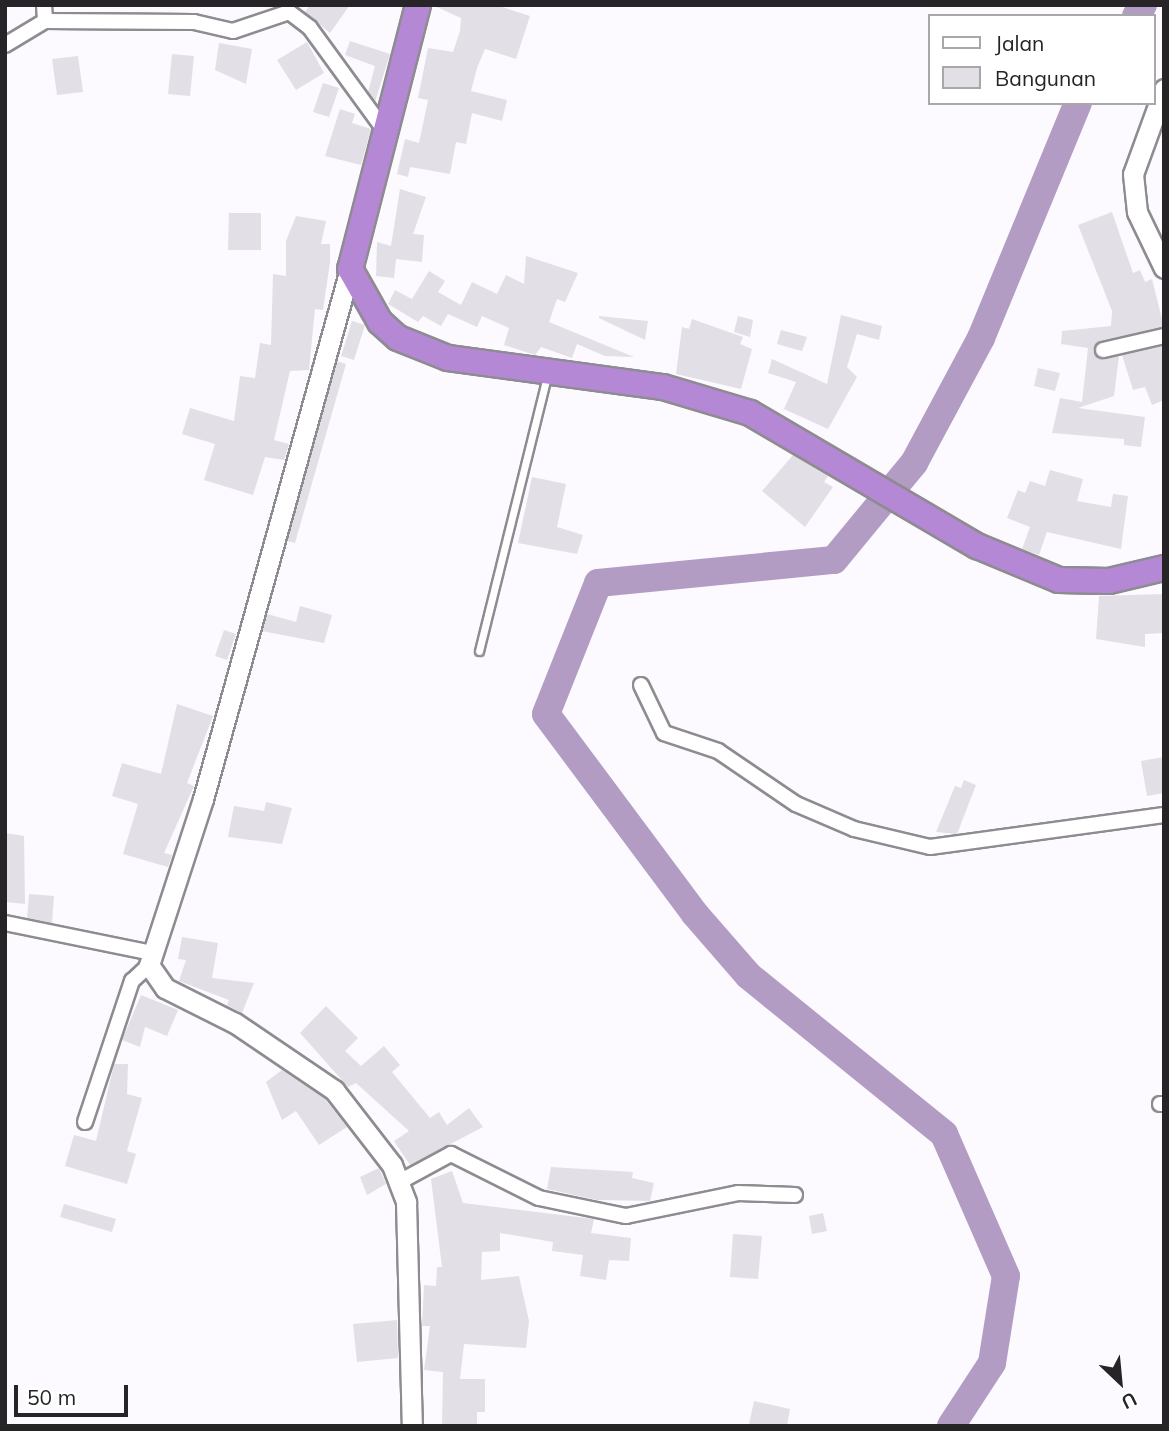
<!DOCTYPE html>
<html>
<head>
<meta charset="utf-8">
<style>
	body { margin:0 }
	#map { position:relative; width:1169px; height:1431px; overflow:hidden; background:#fcf9ff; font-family:Mulish,sans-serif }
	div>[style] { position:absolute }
	.river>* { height:28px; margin:-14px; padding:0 14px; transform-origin:14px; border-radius:14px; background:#b29cc3 }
	.building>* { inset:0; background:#e3dfe7 }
	.roads { filter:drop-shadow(2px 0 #8e8b91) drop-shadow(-2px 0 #8e8b91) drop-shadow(0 2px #8e8b91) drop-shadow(0 -2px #8e8b91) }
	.lane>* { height:7px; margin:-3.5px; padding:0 3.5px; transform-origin:3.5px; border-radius:3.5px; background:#fff }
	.street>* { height:14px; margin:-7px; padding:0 7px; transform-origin:7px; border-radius:7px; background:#fff }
	.secondary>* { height:19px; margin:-9.5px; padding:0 9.5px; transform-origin:9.5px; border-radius:9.5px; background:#fff }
	.highway>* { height:24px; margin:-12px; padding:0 12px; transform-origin:12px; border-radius:12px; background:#b488d5 }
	span { translate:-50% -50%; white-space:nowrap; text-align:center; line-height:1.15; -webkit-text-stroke:7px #fff; paint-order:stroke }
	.frame { position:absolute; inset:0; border:7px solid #262427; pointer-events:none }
	.legend { position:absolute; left:928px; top:14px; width:228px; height:91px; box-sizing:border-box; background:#fff; border:2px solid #a8a7a9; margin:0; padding:9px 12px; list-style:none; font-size:21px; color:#262427 }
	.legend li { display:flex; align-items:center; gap:14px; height:35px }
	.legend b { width:35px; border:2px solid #a8a7a9 }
	.north { position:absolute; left:1085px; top:1347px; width:70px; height:70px; -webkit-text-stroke:5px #fff; paint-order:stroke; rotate:154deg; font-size:19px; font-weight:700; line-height:28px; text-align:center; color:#262427 }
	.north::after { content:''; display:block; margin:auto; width:24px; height:32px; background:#262427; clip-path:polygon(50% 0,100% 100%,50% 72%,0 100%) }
	.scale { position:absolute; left:14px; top:1385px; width:114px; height:32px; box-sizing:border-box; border:4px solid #262427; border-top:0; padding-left:9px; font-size:21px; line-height:24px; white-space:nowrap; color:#262427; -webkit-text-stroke:5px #fff; paint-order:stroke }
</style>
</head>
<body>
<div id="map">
	<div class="river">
		<i style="left:1136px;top:16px;width:13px;rotate:-58deg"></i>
		<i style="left:951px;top:1426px;width:75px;rotate:-56.9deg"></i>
		<i style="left:992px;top:1363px;width:88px;rotate:-80.9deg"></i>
		<i style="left:1006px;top:1276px;width:155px;rotate:-113.6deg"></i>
		<i style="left:944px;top:1134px;width:252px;rotate:-141deg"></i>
		<i style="left:748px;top:975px;width:81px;rotate:-131deg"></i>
		<i style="left:695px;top:914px;width:249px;rotate:-126.7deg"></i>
		<i style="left:546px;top:714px;width:141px;rotate:-68.3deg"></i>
		<i style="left:598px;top:583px;width:237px;rotate:-5.6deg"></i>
		<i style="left:834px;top:560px;width:126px;rotate:-50.5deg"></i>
		<i style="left:914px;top:463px;width:142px;rotate:-61.8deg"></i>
		<i style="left:981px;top:338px;width:254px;rotate:-67.6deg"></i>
	</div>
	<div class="building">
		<i style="clip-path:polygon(310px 5px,350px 5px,330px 33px,305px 12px)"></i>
		<i style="clip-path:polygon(432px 5px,496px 5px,530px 16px,516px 59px,485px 49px,477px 68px,471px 91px,507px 100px,502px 121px,472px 113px,466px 144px,456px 142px,450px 174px,410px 167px,408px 177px,397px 174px,405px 139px,419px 143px,428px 100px,418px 98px,428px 48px,453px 52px,460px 31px,461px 18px)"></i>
		<i style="clip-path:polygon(350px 41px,390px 54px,375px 102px,368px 92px,375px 66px,345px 55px)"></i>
		<i style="clip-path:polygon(307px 42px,324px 73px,296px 90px,277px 60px)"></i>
		<i style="clip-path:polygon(219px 43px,252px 49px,246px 84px,215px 70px)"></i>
		<i style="clip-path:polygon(172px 54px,194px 56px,190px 96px,168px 94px)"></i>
		<i style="clip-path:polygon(78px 56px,83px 92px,57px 95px,52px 59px)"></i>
		<i style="clip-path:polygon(323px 83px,339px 88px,329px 117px,313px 112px)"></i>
		<i style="clip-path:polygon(340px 109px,355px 114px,352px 123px,371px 129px,361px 165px,325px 156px)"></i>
		<i style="clip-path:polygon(400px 189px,426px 197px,413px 234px,424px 235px,422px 262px,396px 259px,394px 278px,376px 276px,377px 242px,391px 246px)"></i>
		<i style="clip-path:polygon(1112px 212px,1133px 273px,1140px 270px,1145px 282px,1152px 279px,1164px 327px,1096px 343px,1100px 359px,1119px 356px,1114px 396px,1078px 408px,1145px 417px,1141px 447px,1124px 445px,1124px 439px,1052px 433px,1060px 398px,1082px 402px,1088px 348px,1061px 344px,1062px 331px,1111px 326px,1112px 311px,1078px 225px)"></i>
		<i style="clip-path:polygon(229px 213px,261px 213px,261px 250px,228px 250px)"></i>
		<i style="clip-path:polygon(296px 216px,326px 221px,321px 244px,330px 244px,330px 262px,323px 310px,315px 309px,309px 370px,290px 371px,274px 440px,289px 444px,284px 460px,265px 457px,253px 495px,204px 480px,215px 444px,182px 434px,190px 408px,234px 421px,240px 376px,255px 378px,260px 343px,271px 345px,273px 274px,286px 276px,286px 241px)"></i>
		<i style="clip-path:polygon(526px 256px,578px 273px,565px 302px,557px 299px,549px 322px,634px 357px,605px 356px,577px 344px,572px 358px,541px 347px,535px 355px,504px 345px,509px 328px,482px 316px,477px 327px,448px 314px,441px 326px,423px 316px,418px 322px,388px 304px,395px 290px,412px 299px,429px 271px,445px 281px,438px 292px,461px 305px,472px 282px,497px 294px,506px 275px,524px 284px)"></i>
		<i style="clip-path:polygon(841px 315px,882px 326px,879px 340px,857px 334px,847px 367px,857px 377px,828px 429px,784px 409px,796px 382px,768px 373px,772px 359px,827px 384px)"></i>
		<i style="clip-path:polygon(599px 316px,648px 321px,645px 340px,599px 318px)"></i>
		<i style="clip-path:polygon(738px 316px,753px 320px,750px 337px,734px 332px)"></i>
		<i style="clip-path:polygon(692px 319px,743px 337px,740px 344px,752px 349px,741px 389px,676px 374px,682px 327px,689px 329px)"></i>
		<i style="clip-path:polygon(352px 321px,365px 325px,354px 360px,341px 356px)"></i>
		<i style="clip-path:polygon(781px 330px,807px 337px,802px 351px,777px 344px)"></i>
		<i style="clip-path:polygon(1164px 346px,1164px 400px,1152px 405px,1145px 387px,1133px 390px,1122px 355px)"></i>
		<i style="clip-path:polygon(337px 361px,346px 364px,295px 543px,287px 541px)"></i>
		<i style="clip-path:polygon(1038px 368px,1060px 373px,1055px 391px,1034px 386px)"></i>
		<i style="clip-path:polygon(793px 455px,828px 476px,824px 482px,833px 487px,805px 527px,762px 491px)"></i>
		<i style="clip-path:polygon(1050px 470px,1083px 479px,1077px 501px,1111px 507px,1113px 494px,1128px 496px,1121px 549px,1047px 532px,1039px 555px,1022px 549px,1030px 527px,1007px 518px,1018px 490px,1025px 493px,1030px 481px,1045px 486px)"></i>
		<i style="clip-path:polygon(532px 477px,566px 484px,557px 527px,583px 535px,577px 554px,518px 543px)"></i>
		<i style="clip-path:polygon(1164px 594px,1164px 633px,1145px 634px,1145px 647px,1096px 639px,1099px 596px)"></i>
		<i style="clip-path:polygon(300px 606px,332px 615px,324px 643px,262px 631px,267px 614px,296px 622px)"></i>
		<i style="clip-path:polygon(224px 630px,236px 634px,227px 660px,215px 656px)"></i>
		<i style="clip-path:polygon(177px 704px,213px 716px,187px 783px,194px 786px,164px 853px,172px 855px,168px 867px,123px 854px,138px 804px,112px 796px,122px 763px,161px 774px)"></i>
		<i style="clip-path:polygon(1164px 757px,1164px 793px,1147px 796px,1141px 761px)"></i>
		<i style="clip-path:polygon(964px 780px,976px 785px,957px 834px,936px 832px,955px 786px,961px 788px)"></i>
		<i style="clip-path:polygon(266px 802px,292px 808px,282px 844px,228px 837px,234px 806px,264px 811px)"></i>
		<i style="clip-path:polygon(5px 833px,24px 836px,25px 904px,5px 902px)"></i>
		<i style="clip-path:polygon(29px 894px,54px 896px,52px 923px,27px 918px)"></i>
		<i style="clip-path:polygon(182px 937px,218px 943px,212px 978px,254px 983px,242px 1013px,227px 1005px,229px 1000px,179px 981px,186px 960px,178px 959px)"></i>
		<i style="clip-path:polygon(141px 995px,178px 1010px,167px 1036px,145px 1027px,140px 1047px,122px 1040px)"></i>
		<i style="clip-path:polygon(326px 1006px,358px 1038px,345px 1051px,361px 1066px,384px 1046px,400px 1065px,392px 1072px,430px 1118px,439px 1112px,447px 1125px,469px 1108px,483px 1127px,410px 1165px,394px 1141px,409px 1131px,356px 1083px,348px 1087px,300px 1033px)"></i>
		<i style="clip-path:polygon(114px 1064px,128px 1064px,127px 1094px,142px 1098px,127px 1151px,136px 1154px,127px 1184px,65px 1166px,74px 1135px,96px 1141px)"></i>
		<i style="clip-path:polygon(282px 1070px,324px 1098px,347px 1127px,319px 1145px,296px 1111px,282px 1120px,266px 1082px)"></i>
		<i style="clip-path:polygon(551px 1167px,633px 1172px,632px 1178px,654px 1183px,650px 1201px,597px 1200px,547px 1189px)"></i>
		<i style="clip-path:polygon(379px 1168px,386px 1184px,367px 1195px,360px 1177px)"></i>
		<i style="clip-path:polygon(452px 1171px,463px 1203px,594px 1219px,591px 1233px,631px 1238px,629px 1261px,609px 1260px,606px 1280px,580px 1276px,583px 1255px,552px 1251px,553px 1242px,500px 1233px,500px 1251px,482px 1252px,481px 1280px,519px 1276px,529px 1321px,526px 1348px,464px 1344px,460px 1379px,485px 1379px,485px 1412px,477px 1412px,477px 1426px,442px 1426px,443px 1372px,424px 1370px,430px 1326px,422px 1326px,424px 1285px,436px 1286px,437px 1267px,442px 1267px,431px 1179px)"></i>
		<i style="clip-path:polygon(64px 1204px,116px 1219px,112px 1232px,60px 1217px)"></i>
		<i style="clip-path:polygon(823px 1213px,827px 1231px,812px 1234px,809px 1216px)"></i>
		<i style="clip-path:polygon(733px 1234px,762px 1236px,758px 1279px,730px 1277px)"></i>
		<i style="clip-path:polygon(397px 1320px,398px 1358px,357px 1362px,353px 1324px)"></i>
		<i style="clip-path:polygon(754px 1401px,790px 1409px,787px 1426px,749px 1424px)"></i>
	</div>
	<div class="roads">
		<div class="lane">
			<i style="left:479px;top:651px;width:283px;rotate:-76.1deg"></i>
		</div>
		<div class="street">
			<i style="left:44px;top:5px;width:16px;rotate:86deg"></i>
			<i style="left:5px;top:45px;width:47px;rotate:-31deg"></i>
			<i style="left:45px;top:21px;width:149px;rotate:0.4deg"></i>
			<i style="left:194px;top:22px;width:40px;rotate:13deg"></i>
			<i style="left:233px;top:31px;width:59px;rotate:-18.7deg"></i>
			<i style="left:289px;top:12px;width:26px;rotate:37deg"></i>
			<i style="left:310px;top:28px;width:127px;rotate:53.9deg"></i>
			<i style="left:1103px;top:350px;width:63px;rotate:-12.9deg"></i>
			<i style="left:641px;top:685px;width:53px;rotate:64.4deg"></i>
			<i style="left:664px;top:733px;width:57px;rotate:18.4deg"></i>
			<i style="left:718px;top:751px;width:94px;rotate:34.2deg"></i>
			<i style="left:796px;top:804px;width:63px;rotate:23.3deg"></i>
			<i style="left:854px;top:829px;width:78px;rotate:13.3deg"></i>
			<i style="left:930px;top:847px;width:236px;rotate:-7.8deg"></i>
			<i style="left:5px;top:923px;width:150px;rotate:11.5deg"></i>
			<i style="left:1160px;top:1104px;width:4px"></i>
			<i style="left:85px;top:1122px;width:149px;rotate:-71.6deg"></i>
			<i style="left:132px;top:981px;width:23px;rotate:-43deg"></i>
			<i style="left:401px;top:1181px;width:57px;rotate:-28.4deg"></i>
			<i style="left:451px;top:1154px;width:98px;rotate:26.6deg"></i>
			<i style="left:539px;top:1198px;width:89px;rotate:11.7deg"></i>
			<i style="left:626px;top:1216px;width:114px;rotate:-11.6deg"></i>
			<i style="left:738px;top:1193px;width:57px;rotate:2deg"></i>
		</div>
		<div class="secondary">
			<i style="left:1164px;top:89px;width:90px;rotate:110deg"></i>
			<i style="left:1133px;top:174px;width:38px;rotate:84deg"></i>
			<i style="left:1137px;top:212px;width:62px;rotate:64.3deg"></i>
			<i style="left:350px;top:269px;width:550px;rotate:105.5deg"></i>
			<i style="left:203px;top:799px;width:175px;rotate:108deg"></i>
			<i style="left:149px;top:965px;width:28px;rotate:55deg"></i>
			<i style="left:165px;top:988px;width:78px;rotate:26.6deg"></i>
			<i style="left:235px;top:1023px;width:120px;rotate:34.1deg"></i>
			<i style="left:334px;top:1090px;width:95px;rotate:52.3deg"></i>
			<i style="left:392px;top:1165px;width:40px;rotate:69deg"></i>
			<i style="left:406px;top:1202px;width:224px;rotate:88.5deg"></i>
		</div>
		<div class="highway">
			<i style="left:418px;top:5px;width:273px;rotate:104.4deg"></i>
			<i style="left:350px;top:269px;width:61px;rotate:60.5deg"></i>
			<i style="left:380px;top:322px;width:24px;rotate:42deg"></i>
			<i style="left:398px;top:338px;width:54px;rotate:21.8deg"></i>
			<i style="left:448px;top:358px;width:217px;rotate:7.7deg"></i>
			<i style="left:663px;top:387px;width:91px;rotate:16.6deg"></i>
			<i style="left:750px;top:413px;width:263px;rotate:30.4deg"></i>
			<i style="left:977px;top:546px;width:89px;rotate:22.5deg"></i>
			<i style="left:1059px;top:580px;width:50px;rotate:1.1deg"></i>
			<i style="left:1109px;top:581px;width:57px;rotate:-13.3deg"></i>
		</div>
	</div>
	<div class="frame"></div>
	<ul class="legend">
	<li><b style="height:9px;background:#fff"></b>Jalan</li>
	<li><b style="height:19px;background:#e3dfe7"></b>Bangunan</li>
	</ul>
	<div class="north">U</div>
	<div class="scale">50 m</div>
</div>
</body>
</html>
